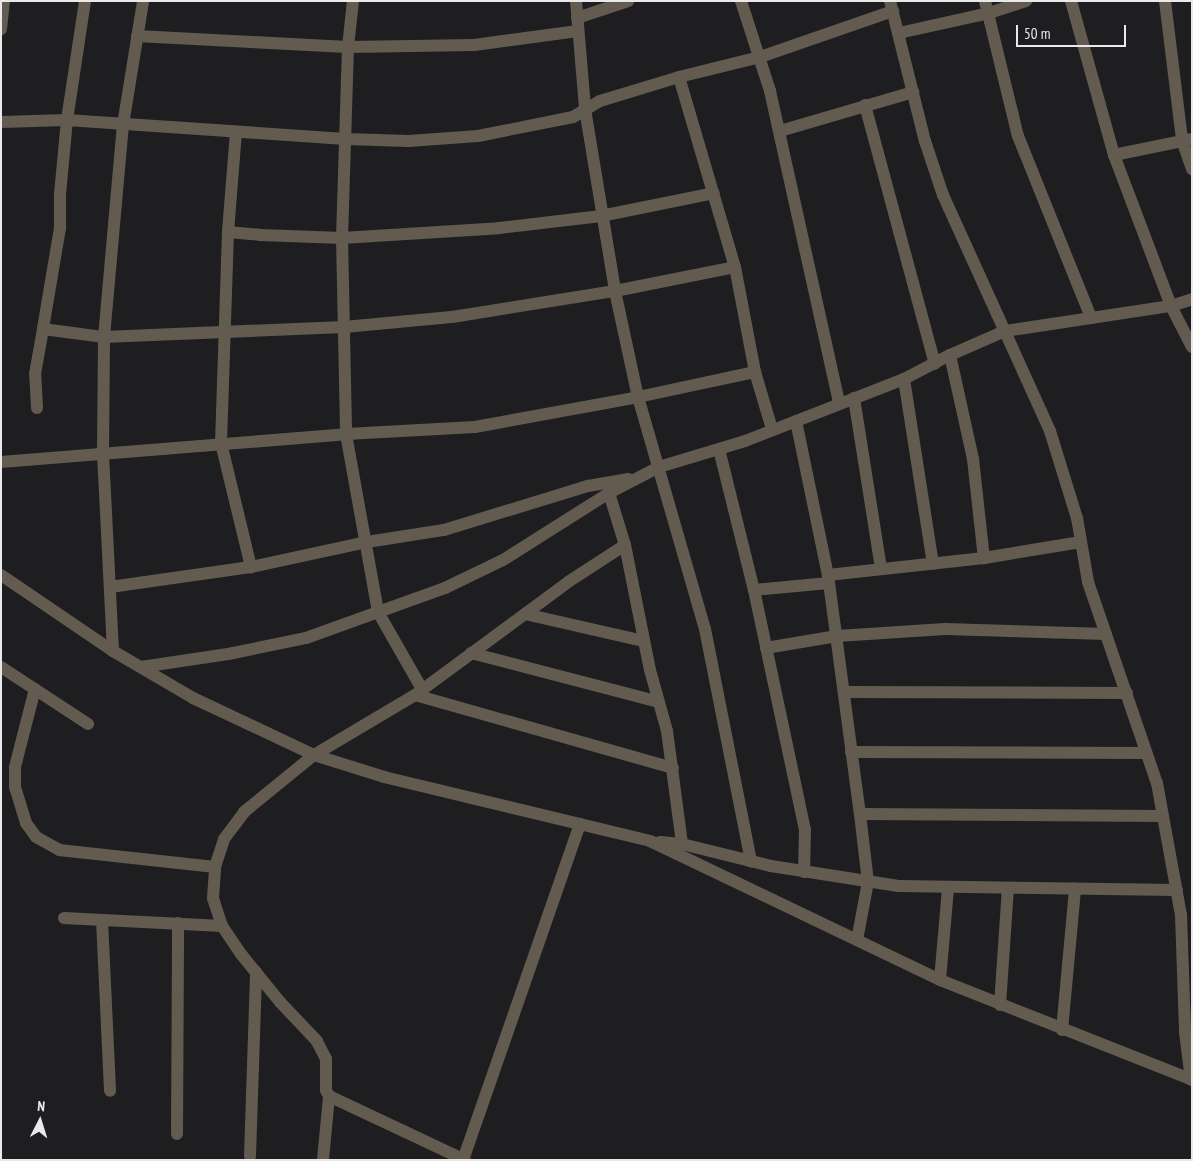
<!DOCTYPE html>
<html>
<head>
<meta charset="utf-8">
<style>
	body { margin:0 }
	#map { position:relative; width:1193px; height:1161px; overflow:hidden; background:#1e1e21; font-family:"PT Sans Narrow",sans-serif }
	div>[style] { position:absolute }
	.minor>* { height:12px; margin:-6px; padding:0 6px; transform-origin:6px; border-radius:6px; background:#635b50 }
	span { translate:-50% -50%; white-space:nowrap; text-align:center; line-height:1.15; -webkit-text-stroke:5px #1e1e21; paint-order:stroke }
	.frame { position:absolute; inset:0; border:2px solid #e9e8eb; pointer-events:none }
	.north { position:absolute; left:15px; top:1096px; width:50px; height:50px; -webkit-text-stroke:4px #1e1e21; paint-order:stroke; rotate:5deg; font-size:14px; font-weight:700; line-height:20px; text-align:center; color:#e9e8eb }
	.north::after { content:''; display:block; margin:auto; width:18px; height:22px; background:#e9e8eb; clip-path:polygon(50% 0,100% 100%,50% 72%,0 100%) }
	.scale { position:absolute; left:1016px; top:25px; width:110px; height:22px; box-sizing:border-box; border:2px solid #e9e8eb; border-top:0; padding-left:6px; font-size:15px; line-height:18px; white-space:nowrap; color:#e9e8eb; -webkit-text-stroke:4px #1e1e21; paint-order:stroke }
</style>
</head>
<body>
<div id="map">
	<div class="minor">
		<i style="left:85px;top:1px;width:120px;rotate:98.6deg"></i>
		<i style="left:67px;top:120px;width:74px;rotate:95.4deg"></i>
		<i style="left:60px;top:194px;width:34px;rotate:90deg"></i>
		<i style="left:60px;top:228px;width:102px;rotate:99.6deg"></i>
		<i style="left:43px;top:329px;width:62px;rotate:7.5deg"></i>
		<i style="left:104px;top:337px;width:240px;rotate:-2.4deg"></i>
		<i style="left:344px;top:327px;width:108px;rotate:-5.3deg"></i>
		<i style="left:452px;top:317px;width:165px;rotate:-9.1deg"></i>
		<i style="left:615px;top:291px;width:122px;rotate:-11.3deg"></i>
		<i style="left:353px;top:1px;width:46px;rotate:96.2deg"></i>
		<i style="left:348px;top:47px;width:191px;rotate:91.8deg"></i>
		<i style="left:342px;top:238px;width:196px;rotate:88.8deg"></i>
		<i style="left:346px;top:434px;width:181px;rotate:79.8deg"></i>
		<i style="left:378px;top:612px;width:89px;rotate:60.3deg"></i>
		<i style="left:576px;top:1px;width:108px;rotate:85.2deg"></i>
		<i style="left:585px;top:109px;width:184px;rotate:80.6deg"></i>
		<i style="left:615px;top:291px;width:108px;rotate:77.8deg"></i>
		<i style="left:638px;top:397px;width:241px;rotate:73.9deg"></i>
		<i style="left:705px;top:629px;width:237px;rotate:78.8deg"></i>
		<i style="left:741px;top:1px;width:95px;rotate:72.1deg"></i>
		<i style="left:770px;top:91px;width:320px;rotate:77.5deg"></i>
		<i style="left:890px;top:1px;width:144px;rotate:76deg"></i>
		<i style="left:925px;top:141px;width:57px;rotate:71.6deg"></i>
		<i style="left:943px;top:195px;width:259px;rotate:65.6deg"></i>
		<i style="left:1050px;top:431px;width:91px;rotate:72.8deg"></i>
		<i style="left:1077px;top:518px;width:65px;rotate:80.2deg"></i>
		<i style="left:1088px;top:582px;width:213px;rotate:71.1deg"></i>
		<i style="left:1157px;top:783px;width:134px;rotate:79.7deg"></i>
		<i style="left:1181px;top:915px;width:117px;rotate:88deg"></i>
		<i style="left:1185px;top:1032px;width:48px;rotate:82.9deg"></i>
		<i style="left:985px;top:1px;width:139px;rotate:76.3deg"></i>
		<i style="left:1018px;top:136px;width:196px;rotate:68.1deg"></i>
		<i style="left:1071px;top:1px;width:160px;rotate:74.4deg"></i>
		<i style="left:1114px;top:155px;width:161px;rotate:69.3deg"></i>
		<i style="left:1171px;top:306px;width:46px;rotate:62.9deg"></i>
		<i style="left:1165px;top:1px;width:140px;rotate:83deg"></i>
		<i style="left:1182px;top:140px;width:31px;rotate:71deg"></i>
		<i style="left:577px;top:18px;width:54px;rotate:-18.4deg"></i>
		<i style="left:1px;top:29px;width:28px;rotate:-84deg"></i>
		<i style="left:899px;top:33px;width:92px;rotate:-12.5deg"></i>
		<i style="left:989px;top:13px;width:39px;rotate:-18deg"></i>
		<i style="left:137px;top:36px;width:211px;rotate:3deg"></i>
		<i style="left:348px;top:47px;width:126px;rotate:-0.9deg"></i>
		<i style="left:474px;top:45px;width:105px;rotate:-7.7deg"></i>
		<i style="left:679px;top:77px;width:198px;rotate:73.6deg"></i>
		<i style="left:735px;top:267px;width:107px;rotate:79.2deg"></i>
		<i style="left:755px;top:372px;width:59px;rotate:73.4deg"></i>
		<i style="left:865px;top:105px;width:268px;rotate:74.9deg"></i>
		<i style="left:1px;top:122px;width:66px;rotate:-1.7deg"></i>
		<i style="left:67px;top:120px;width:279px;rotate:3.9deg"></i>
		<i style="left:345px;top:139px;width:64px;rotate:1.8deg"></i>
		<i style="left:409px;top:141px;width:69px;rotate:-4.1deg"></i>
		<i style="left:478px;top:136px;width:97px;rotate:-11.3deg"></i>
		<i style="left:573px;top:117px;width:31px;rotate:-31deg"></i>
		<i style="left:600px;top:101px;width:83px;rotate:-16.9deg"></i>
		<i style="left:679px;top:77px;width:83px;rotate:-13.9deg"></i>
		<i style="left:760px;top:57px;width:141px;rotate:-19.1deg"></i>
		<i style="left:780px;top:131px;width:139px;rotate:-16.3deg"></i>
		<i style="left:236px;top:132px;width:100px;rotate:94.6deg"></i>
		<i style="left:228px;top:232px;width:32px;rotate:5deg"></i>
		<i style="left:260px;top:235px;width:82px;rotate:2.1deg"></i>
		<i style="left:342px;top:238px;width:157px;rotate:-3.6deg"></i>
		<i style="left:499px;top:228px;width:103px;rotate:-6.7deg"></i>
		<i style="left:601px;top:216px;width:115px;rotate:-11.5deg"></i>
		<i style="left:1114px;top:155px;width:80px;rotate:-11.6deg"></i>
		<i style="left:228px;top:232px;width:211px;rotate:91.9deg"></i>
		<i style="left:221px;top:443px;width:128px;rotate:76.4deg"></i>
		<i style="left:950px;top:355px;width:107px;rotate:77.5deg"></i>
		<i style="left:973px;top:459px;width:100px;rotate:83.7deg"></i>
		<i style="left:904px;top:379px;width:187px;rotate:81.1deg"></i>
		<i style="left:854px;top:398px;width:173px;rotate:81deg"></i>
		<i style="left:37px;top:408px;width:34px;rotate:-93deg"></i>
		<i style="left:35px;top:374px;width:46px;rotate:-79.9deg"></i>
		<i style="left:796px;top:421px;width:157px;rotate:78.3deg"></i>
		<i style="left:828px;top:575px;width:241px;rotate:82.4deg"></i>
		<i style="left:860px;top:814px;width:68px;rotate:83.3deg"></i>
		<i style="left:868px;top:882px;width:59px;rotate:100.7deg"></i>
		<i style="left:719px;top:449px;width:145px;rotate:76.1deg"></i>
		<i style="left:754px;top:590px;width:244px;rotate:78deg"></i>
		<i style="left:805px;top:829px;width:43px;rotate:91.3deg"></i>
		<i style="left:1px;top:462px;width:346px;rotate:-4.6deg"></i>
		<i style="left:346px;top:434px;width:129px;rotate:-3.1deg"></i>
		<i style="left:475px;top:427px;width:166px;rotate:-10.4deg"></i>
		<i style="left:638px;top:397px;width:120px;rotate:-12.1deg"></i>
		<i style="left:609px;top:493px;width:54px;rotate:72.9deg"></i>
		<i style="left:625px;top:545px;width:127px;rotate:78.7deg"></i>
		<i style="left:650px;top:670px;width:63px;rotate:74.4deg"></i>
		<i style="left:667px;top:731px;width:114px;rotate:82.4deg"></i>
		<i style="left:1px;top:575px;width:135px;rotate:34.2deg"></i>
		<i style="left:113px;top:651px;width:93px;rotate:30.4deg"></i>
		<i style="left:193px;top:698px;width:134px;rotate:25.2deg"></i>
		<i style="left:314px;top:755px;width:73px;rotate:17.4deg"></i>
		<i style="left:384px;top:777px;width:274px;rotate:13.5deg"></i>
		<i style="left:650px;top:841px;width:322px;rotate:25.6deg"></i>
		<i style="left:940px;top:980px;width:271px;rotate:21.6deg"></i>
		<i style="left:828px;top:575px;width:157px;rotate:-6.2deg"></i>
		<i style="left:984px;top:558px;width:98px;rotate:-9.4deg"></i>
		<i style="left:110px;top:587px;width:142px;rotate:-8.1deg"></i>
		<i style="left:251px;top:567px;width:119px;rotate:-12.2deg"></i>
		<i style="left:367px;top:542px;width:78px;rotate:-8.9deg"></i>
		<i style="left:444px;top:530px;width:151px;rotate:-17deg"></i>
		<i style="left:588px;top:486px;width:41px;rotate:-9.9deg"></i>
		<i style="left:754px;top:590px;width:75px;rotate:-5.3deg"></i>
		<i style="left:525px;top:614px;width:122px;rotate:12.8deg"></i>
		<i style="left:766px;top:648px;width:72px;rotate:-9.6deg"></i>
		<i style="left:837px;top:636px;width:108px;rotate:-3.7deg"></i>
		<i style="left:945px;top:629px;width:161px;rotate:1.8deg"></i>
		<i style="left:113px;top:651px;width:198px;rotate:-92.9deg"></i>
		<i style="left:103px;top:453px;width:116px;rotate:-89.5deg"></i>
		<i style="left:104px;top:337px;width:213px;rotate:-84.9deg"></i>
		<i style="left:123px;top:125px;width:126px;rotate:-80.8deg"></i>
		<i style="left:471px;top:653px;width:194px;rotate:14.6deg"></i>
		<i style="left:1px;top:667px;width:104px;rotate:33.2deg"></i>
		<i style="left:141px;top:667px;width:88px;rotate:-8.5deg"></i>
		<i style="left:228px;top:654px;width:80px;rotate:-11.6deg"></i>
		<i style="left:306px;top:638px;width:148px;rotate:-19.8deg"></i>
		<i style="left:445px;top:588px;width:64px;rotate:-25.8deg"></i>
		<i style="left:503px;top:560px;width:125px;rotate:-32.3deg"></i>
		<i style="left:609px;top:493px;width:56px;rotate:-27.5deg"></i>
		<i style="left:659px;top:467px;width:90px;rotate:-16.8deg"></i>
		<i style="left:745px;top:441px;width:171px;rotate:-21.3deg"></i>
		<i style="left:904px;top:379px;width:52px;rotate:-27.6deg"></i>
		<i style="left:950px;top:355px;width:60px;rotate:-23.6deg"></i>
		<i style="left:1005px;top:331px;width:168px;rotate:-8.6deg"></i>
		<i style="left:1171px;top:306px;width:22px;rotate:-18deg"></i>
		<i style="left:35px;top:689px;width:81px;rotate:104.4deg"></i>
		<i style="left:15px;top:767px;width:20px;rotate:90deg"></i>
		<i style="left:15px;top:787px;width:38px;rotate:73deg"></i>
		<i style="left:26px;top:823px;width:17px;rotate:54deg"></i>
		<i style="left:36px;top:837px;width:26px;rotate:29deg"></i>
		<i style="left:59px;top:850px;width:157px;rotate:6.2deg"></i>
		<i style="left:844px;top:692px;width:283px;rotate:0.2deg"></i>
		<i style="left:415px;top:695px;width:268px;rotate:15.8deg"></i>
		<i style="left:851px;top:752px;width:295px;rotate:0.2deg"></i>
		<i style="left:860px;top:814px;width:303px;rotate:0.4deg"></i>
		<i style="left:660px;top:842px;width:22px;rotate:5deg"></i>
		<i style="left:682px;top:844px;width:92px;rotate:13.9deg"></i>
		<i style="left:771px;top:866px;width:129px;rotate:8.9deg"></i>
		<i style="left:898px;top:886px;width:279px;rotate:0.8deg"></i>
		<i style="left:64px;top:918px;width:158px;rotate:2.9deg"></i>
		<i style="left:102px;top:920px;width:171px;rotate:87.3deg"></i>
		<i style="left:940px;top:980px;width:92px;rotate:-85deg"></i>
		<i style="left:1000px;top:1005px;width:117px;rotate:-86.1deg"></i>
		<i style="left:1062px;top:1030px;width:142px;rotate:-84.7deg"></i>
		<i style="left:329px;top:1096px;width:150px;rotate:25.2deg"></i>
		<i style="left:177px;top:1134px;width:211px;rotate:-89.7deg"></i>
		<i style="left:250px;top:1156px;width:184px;rotate:-88.1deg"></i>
		<i style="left:323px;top:1160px;width:64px;rotate:-84.6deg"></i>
		<i style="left:329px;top:1096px;width:7px;rotate:-117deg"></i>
		<i style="left:326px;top:1090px;width:31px;rotate:-90deg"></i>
		<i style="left:326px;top:1059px;width:20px;rotate:-117deg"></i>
		<i style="left:317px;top:1041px;width:54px;rotate:-133.5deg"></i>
		<i style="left:280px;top:1002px;width:62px;rotate:-129.1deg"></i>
		<i style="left:241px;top:954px;width:34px;rotate:-124deg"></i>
		<i style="left:222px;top:926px;width:29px;rotate:-108deg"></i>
		<i style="left:213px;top:898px;width:31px;rotate:-86deg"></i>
		<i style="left:215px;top:867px;width:29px;rotate:-72deg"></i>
		<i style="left:224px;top:839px;width:34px;rotate:-53deg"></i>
		<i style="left:244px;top:812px;width:90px;rotate:-39.2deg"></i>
		<i style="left:314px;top:755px;width:117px;rotate:-30.7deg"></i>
		<i style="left:415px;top:695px;width:190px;rotate:-36.4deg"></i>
		<i style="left:568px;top:582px;width:68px;rotate:-33deg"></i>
		<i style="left:463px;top:1160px;width:356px;rotate:-70.8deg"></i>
	</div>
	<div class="frame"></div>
	<div class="north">N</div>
	<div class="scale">50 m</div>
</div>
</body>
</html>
